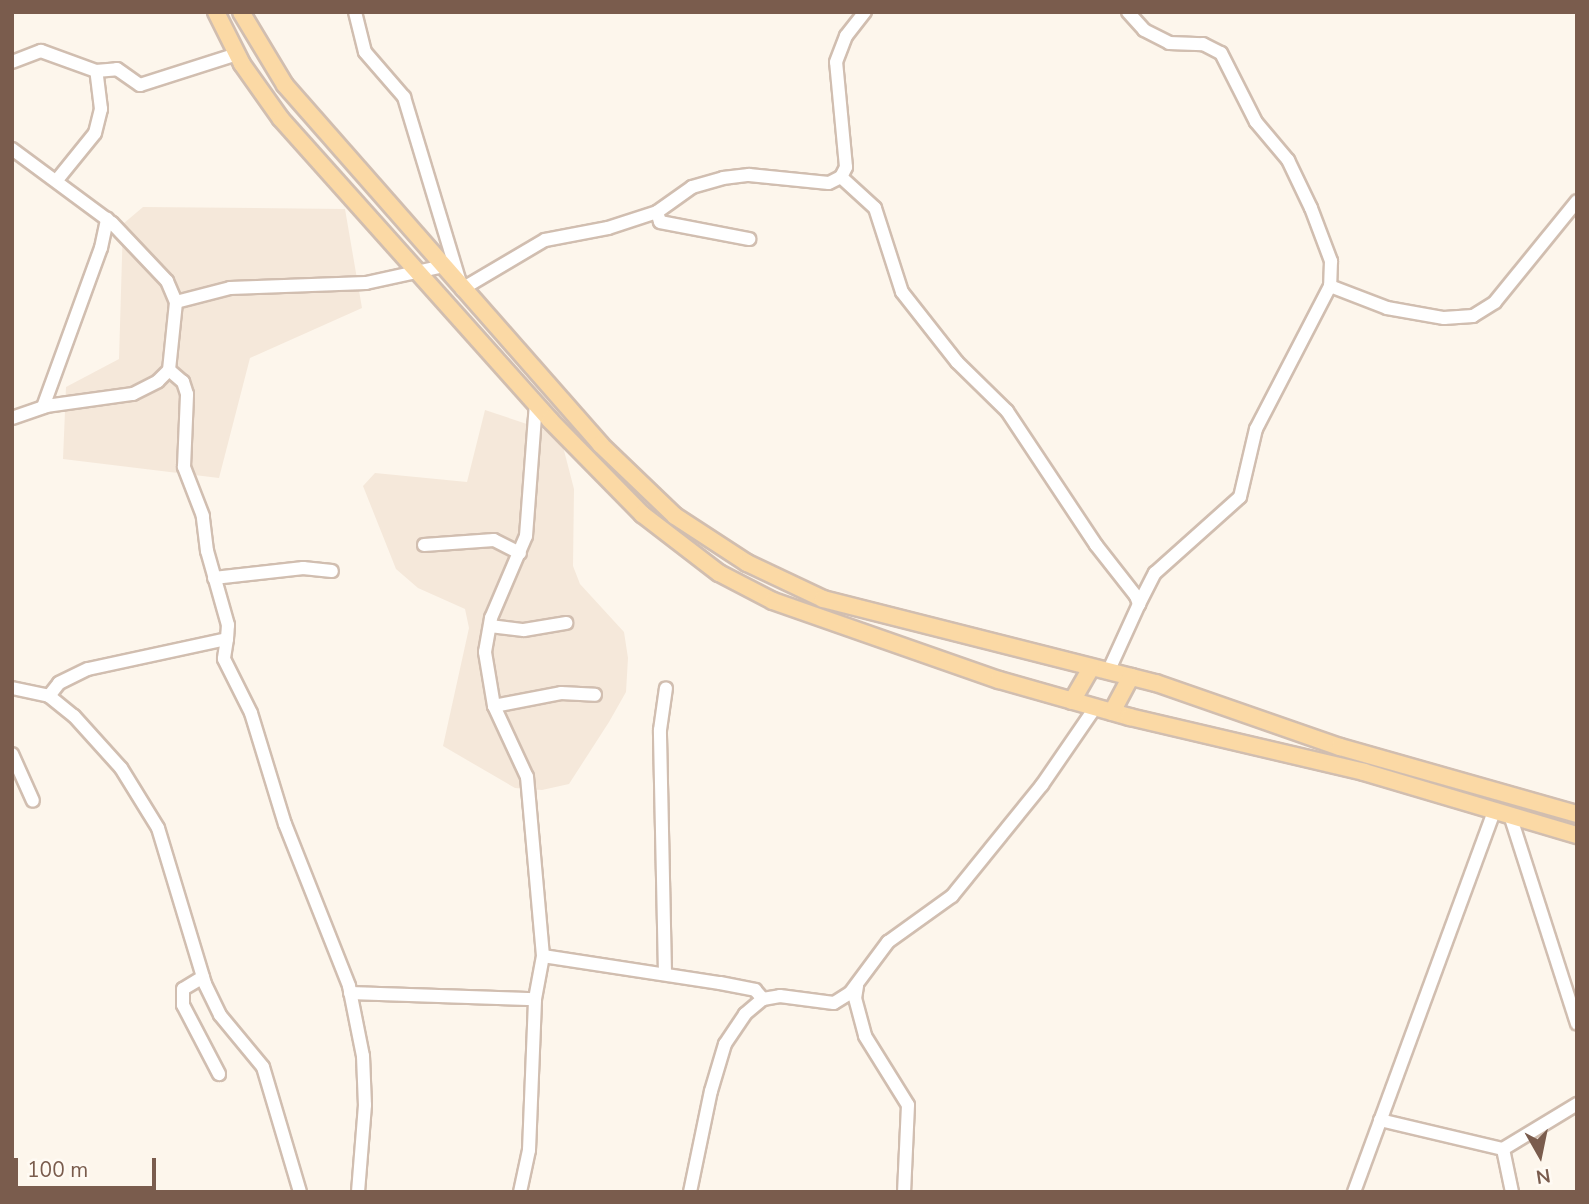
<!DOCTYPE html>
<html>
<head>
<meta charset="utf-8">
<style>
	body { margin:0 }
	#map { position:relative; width:1589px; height:1204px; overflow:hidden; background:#fdf6ec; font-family:"Nunito Sans",sans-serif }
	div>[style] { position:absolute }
	.residential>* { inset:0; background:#f5e8da }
	.roads { filter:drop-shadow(2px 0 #d1beb0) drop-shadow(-2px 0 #d1beb0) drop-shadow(0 2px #d1beb0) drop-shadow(0 -2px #d1beb0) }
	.minor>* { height:12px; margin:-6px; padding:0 6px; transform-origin:6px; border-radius:6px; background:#fff }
	.major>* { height:16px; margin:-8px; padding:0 8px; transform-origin:8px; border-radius:8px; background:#fbd9a5 }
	span { translate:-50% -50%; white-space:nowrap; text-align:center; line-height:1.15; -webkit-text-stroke:5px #fffaf3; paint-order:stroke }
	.frame { position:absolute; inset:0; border:14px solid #7a5c4d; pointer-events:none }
	.north { position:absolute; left:1505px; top:1120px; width:70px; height:70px; -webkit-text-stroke:5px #fffaf3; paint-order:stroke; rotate:171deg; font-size:19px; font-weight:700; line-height:28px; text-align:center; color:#7a5c4d }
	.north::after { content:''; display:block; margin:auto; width:24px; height:32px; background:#7a5c4d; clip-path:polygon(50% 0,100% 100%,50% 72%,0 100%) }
	.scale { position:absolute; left:14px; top:1158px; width:142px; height:32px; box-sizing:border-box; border:4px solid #7a5c4d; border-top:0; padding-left:9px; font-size:21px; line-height:24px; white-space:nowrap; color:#7a5c4d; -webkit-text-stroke:5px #fffaf3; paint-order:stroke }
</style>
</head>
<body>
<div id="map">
	<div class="residential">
		<i style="clip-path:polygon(143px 207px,345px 209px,362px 308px,250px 358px,219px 478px,63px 459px,66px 387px,119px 359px,123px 224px)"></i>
		<i style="clip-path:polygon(485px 410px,560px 435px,574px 489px,573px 566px,580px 584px,624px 632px,628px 658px,626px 692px,609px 722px,569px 784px,542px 790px,515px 788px,443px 746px,469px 628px,465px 609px,418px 588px,396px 569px,363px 486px,375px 473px,467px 482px)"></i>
	</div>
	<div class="roads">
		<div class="minor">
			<i style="left:355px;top:12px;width:41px;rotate:76deg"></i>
			<i style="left:365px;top:52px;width:60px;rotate:49.1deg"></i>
			<i style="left:404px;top:97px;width:201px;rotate:73.2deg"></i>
			<i style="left:462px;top:289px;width:96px;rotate:-30.6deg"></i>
			<i style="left:545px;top:240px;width:64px;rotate:-10.8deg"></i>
			<i style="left:608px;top:228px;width:52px;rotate:-18.1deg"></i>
			<i style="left:657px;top:212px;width:43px;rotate:-35.5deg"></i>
			<i style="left:692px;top:187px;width:32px;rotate:-16deg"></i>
			<i style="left:723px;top:178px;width:26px;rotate:-7deg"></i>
			<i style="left:749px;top:175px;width:80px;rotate:5.7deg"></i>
			<i style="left:829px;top:183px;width:13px;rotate:-27deg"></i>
			<i style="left:841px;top:177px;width:11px;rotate:-63deg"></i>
			<i style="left:846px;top:167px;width:105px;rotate:-95.4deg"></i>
			<i style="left:836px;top:62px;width:28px;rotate:-69deg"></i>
			<i style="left:846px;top:36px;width:31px;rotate:-52deg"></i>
			<i style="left:1128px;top:12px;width:24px;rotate:48deg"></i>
			<i style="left:1144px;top:30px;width:28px;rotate:27deg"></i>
			<i style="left:1169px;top:43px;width:34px;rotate:2deg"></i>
			<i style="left:1203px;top:44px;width:20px;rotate:27deg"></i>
			<i style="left:1221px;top:53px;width:77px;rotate:63.1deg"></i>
			<i style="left:1256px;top:122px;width:50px;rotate:49.9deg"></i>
			<i style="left:1288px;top:160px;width:53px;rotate:64.4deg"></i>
			<i style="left:1311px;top:208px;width:57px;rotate:69.3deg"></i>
			<i style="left:1331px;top:261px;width:25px;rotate:92deg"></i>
			<i style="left:12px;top:62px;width:31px;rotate:-21deg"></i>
			<i style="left:41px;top:51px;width:59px;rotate:20deg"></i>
			<i style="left:96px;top:71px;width:21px;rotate:-5deg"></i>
			<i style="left:117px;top:69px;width:28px;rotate:35deg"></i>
			<i style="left:140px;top:85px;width:102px;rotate:-17.7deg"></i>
			<i style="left:12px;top:149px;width:124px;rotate:36.5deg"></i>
			<i style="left:112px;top:223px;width:80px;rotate:46.5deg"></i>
			<i style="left:167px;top:281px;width:23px;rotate:67deg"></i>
			<i style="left:176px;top:302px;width:56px;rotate:-14.5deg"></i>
			<i style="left:230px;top:288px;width:136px;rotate:-2.1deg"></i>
			<i style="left:366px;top:283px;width:79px;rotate:-12.4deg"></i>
			<i style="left:841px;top:177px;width:46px;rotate:42.4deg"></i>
			<i style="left:875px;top:208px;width:88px;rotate:72.2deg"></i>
			<i style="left:902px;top:292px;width:89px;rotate:51.8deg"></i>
			<i style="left:957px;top:362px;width:70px;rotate:44.4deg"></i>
			<i style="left:1007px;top:411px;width:161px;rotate:56.4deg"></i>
			<i style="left:1096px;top:545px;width:65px;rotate:51.9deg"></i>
			<i style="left:1136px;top:596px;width:9px;rotate:69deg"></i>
			<i style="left:1139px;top:604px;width:75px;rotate:114.5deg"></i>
			<i style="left:57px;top:180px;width:60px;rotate:-51deg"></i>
			<i style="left:95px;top:133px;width:25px;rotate:-76deg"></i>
			<i style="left:101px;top:109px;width:38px;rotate:-97deg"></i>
			<i style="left:657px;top:212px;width:10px;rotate:73deg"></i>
			<i style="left:660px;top:222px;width:91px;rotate:10.8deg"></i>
			<i style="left:43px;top:407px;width:169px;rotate:-70deg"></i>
			<i style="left:101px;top:248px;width:30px;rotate:-78deg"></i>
			<i style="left:12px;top:418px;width:36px;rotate:-19deg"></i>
			<i style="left:46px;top:406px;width:88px;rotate:-7.9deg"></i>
			<i style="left:133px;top:394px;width:28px;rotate:-27deg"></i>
			<i style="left:158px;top:381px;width:16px;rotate:-45deg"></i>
			<i style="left:169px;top:370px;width:68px;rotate:-84.1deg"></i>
			<i style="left:424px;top:545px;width:70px;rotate:-4.1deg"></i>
			<i style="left:494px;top:540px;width:29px;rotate:27deg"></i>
			<i style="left:214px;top:578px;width:90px;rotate:-6.4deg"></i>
			<i style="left:303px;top:568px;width:29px;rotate:6deg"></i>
			<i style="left:1139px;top:604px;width:35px;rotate:-63deg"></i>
			<i style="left:1155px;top:573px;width:114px;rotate:-41.8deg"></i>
			<i style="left:1240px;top:497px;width:70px;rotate:-76.8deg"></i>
			<i style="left:1256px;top:429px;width:161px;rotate:-62.6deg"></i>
			<i style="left:1330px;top:286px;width:61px;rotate:21.1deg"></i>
			<i style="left:1387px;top:308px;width:58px;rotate:10deg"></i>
			<i style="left:1444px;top:318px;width:29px;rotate:-4deg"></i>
			<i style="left:1473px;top:316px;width:26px;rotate:-32deg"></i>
			<i style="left:1495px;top:302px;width:130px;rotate:-50.9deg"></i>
			<i style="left:490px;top:626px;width:34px;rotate:7deg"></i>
			<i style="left:524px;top:630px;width:43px;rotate:-9.5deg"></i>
			<i style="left:227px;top:639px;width:20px;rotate:99deg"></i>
			<i style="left:224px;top:659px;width:60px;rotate:63.4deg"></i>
			<i style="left:251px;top:713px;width:116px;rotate:73deg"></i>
			<i style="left:285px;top:824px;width:174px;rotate:68.4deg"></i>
			<i style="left:349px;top:986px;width:71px;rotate:78.7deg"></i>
			<i style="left:363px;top:1056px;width:49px;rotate:87.7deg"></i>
			<i style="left:365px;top:1105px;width:87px;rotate:94.6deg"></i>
			<i style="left:12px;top:688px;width:38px;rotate:12deg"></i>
			<i style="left:49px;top:696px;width:32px;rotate:39deg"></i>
			<i style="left:74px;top:716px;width:70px;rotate:47.9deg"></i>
			<i style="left:121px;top:768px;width:70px;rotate:58.3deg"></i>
			<i style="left:158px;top:828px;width:163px;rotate:73.2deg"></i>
			<i style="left:205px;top:984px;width:34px;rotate:64deg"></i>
			<i style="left:220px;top:1015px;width:67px;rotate:50.4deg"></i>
			<i style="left:263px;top:1067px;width:130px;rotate:73.5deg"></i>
			<i style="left:49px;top:696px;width:16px;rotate:-52deg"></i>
			<i style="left:59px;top:683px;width:32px;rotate:-26deg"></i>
			<i style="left:88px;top:669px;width:142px;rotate:-12.2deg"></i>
			<i style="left:227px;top:639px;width:14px;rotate:-86deg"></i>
			<i style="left:228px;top:625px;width:77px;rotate:-105.8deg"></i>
			<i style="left:207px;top:551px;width:35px;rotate:-97deg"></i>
			<i style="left:203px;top:516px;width:53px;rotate:-111.2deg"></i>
			<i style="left:184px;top:467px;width:73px;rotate:-87.6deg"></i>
			<i style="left:187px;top:394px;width:13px;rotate:-108deg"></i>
			<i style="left:183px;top:382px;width:18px;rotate:-139deg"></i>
			<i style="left:494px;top:706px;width:68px;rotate:-11deg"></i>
			<i style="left:561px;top:693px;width:34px;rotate:3deg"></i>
			<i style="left:12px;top:754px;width:51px;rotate:65.9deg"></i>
			<i style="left:1510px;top:815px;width:219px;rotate:72.2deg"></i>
			<i style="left:543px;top:956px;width:179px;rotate:8.7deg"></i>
			<i style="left:720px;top:983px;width:36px;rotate:11deg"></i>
			<i style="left:755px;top:990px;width:12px;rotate:48deg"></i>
			<i style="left:665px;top:974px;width:244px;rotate:-91.2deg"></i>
			<i style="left:660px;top:730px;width:42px;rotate:-81.9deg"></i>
			<i style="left:203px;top:977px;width:23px;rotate:149deg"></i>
			<i style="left:183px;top:989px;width:16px;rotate:90deg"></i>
			<i style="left:183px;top:1005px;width:78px;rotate:62.4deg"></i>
			<i style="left:857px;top:986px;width:12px;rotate:99deg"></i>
			<i style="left:855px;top:998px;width:39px;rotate:75deg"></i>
			<i style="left:865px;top:1036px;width:81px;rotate:58.1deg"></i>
			<i style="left:908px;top:1105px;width:87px;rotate:92.6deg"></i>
			<i style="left:350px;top:993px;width:185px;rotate:1.9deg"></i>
			<i style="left:1380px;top:1120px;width:126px;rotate:13.3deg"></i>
			<i style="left:1503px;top:1149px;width:87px;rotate:-31.3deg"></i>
			<i style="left:1503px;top:1149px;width:44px;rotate:78.2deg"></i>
			<i style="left:520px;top:1192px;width:43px;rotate:-77.9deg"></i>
			<i style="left:529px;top:1150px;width:151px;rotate:-87.7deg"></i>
			<i style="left:535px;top:999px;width:44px;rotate:-79.5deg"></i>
			<i style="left:543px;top:956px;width:180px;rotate:-95.1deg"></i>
			<i style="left:527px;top:777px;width:78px;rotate:-114.9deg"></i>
			<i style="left:494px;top:706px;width:55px;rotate:-99.5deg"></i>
			<i style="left:485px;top:652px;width:35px;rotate:-80deg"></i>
			<i style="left:491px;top:618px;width:89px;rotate:-66.9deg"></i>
			<i style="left:526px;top:536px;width:132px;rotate:-85.7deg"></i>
			<i style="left:690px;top:1192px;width:103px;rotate:-78.3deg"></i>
			<i style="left:711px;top:1091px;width:49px;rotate:-73.4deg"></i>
			<i style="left:725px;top:1044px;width:36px;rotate:-56deg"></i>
			<i style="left:745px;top:1014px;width:23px;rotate:-40deg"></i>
			<i style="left:763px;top:999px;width:17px;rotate:-10deg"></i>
			<i style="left:780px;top:996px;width:54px;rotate:7.4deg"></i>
			<i style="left:834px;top:1003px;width:19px;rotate:-32deg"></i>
			<i style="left:850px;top:993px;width:64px;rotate:-53.3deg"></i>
			<i style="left:888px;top:942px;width:79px;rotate:-35.7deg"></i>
			<i style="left:952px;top:896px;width:143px;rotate:-51deg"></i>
			<i style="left:1042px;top:785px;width:93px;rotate:-55.5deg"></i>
			<i style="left:1354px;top:1192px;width:406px;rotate:-69.8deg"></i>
		</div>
		<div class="major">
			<i style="left:216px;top:12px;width:58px;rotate:63.4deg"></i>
			<i style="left:242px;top:64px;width:67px;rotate:54.7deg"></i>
			<i style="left:281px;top:119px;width:404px;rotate:48.2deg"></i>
			<i style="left:550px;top:420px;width:132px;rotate:45.6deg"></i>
			<i style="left:642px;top:514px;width:97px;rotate:37.5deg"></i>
			<i style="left:719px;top:573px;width:61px;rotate:27.4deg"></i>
			<i style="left:773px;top:601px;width:239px;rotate:19.3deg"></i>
			<i style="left:999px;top:680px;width:136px;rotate:15.8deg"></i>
			<i style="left:1130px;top:717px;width:240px;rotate:13.2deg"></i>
			<i style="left:1364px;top:772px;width:222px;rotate:16.5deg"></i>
			<i style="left:241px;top:12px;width:85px;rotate:58.9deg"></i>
			<i style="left:285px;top:85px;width:478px;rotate:48.7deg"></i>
			<i style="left:600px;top:444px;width:104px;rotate:43.8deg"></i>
			<i style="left:675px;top:516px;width:86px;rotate:33.1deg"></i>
			<i style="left:747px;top:563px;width:84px;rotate:25.3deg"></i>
			<i style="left:823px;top:599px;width:343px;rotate:14.2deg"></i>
			<i style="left:1156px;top:683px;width:195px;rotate:19.2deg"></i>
			<i style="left:1340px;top:747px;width:246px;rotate:15.8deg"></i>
			<i style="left:1072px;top:701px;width:38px;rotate:-60deg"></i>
			<i style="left:1112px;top:712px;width:40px;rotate:-62deg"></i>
		</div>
	</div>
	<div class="frame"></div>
	<div class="north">N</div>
	<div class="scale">100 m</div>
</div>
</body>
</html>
